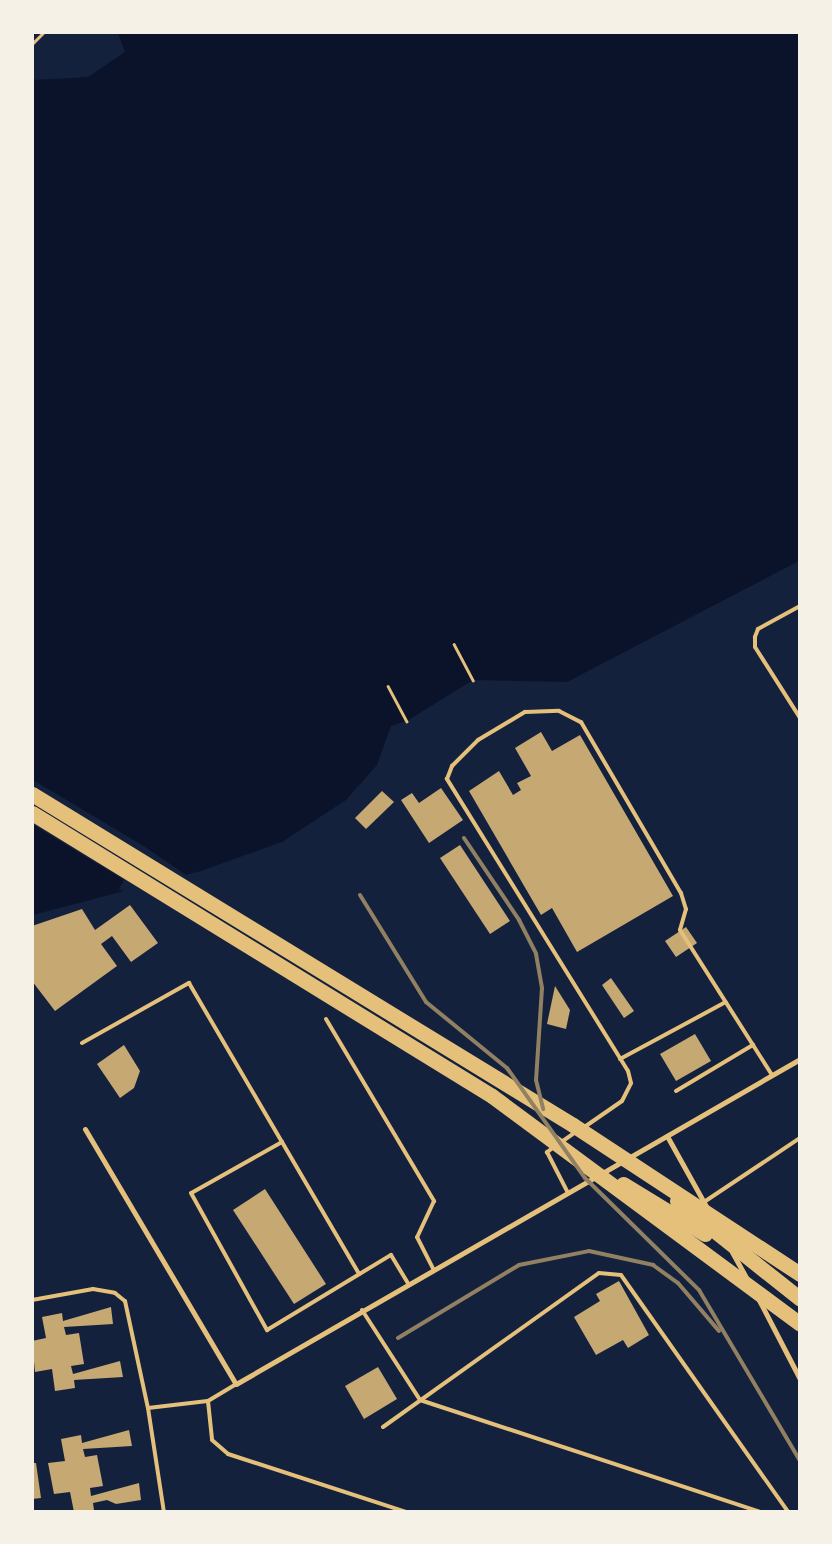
<!DOCTYPE html>
<html>
<head>
<meta charset="utf-8">
<style>
	body { margin:0 }
	#map { position:relative; width:832px; height:1544px; overflow:hidden; background:#14213d; font-family:"PT Sans Narrow",sans-serif }
	div>[style] { position:absolute }
	.water>* { inset:0; background:#0b132b }
	.pier>* { inset:0; background:#14213d }
	.building>* { inset:0; background:#c6a872 }
	.path>* { height:2.5px; margin:-1.25px; padding:0 1.25px; transform-origin:1.25px; border-radius:1.25px; background:#e5c07b }
	.service>* { height:4px; margin:-2px; padding:0 2px; transform-origin:2px; border-radius:2px; background:#e5c07b }
	.minor>* { height:5px; margin:-2.5px; padding:0 2.5px; transform-origin:2.5px; border-radius:2.5px; background:#e5c07b }
	.motorway>* { height:15px; margin:-7.5px; padding:0 7.5px; transform-origin:7.5px; border-radius:7.5px; background:#e5c07b }
	.rail>* { height:4px; margin:-2px; padding:0 2px; transform-origin:2px; border-radius:2px; background:#918062 }
	span { translate:-50% -50%; white-space:nowrap; text-align:center; line-height:1.15; -webkit-text-stroke:4.5px #f6f1e7; paint-order:stroke }
	.frame { position:absolute; inset:0; border:34px solid #f6f1e7; pointer-events:none }
</style>
</head>
<body>
<div id="map">
	<div class="water">
		<i style="clip-path:polygon(118px 33px,799px 33px,799px 561px,567px 682px,473px 680px,407px 721px,391px 726px,377px 765px,346px 800px,282px 842px,201px 871px,33px 915px,33px 80px,88px 77px,125px 52px)"></i>
	</div>
	<div class="pier">
		<i style="clip-path:polygon(33px 780px,145px 847px,189px 877px,142px 891px,138px 888px,129px 895px,119px 889px,124px 880px,32px 824px)"></i>
	</div>
	<div class="building">
		<i style="clip-path:polygon(541px 732px,552px 751px,580px 735px,673px 896px,577px 952px,552px 908px,541px 915px,469px 791px,499px 771px,513px 795px,521px 790px,517px 783px,531px 776px,515px 748px)"></i>
		<i style="clip-path:polygon(441px 788px,463px 820px,429px 843px,401px 800px,412px 793px,419px 803px)"></i>
		<i style="clip-path:polygon(382px 791px,394px 802px,366px 829px,355px 818px)"></i>
		<i style="clip-path:polygon(460px 845px,510px 921px,490px 934px,440px 858px)"></i>
		<i style="clip-path:polygon(130px 905px,158px 943px,131px 962px,112px 936px,101px 944px,117px 966px,55px 1011px,32px 981px,32px 926px,82px 909px,95px 930px)"></i>
		<i style="clip-path:polygon(686px 927px,697px 943px,676px 957px,665px 941px)"></i>
		<i style="clip-path:polygon(611px 978px,634px 1011px,624px 1018px,602px 985px)"></i>
		<i style="clip-path:polygon(555px 986px,570px 1010px,566px 1029px,547px 1024px)"></i>
		<i style="clip-path:polygon(695px 1034px,711px 1061px,676px 1081px,660px 1054px)"></i>
		<i style="clip-path:polygon(124px 1045px,140px 1071px,134px 1088px,120px 1098px,97px 1064px)"></i>
		<i style="clip-path:polygon(265px 1189px,326px 1284px,294px 1304px,233px 1210px)"></i>
		<i style="clip-path:polygon(619px 1281px,649px 1335px,628px 1348px,623px 1340px,596px 1355px,574px 1317px,600px 1301px,596px 1294px)"></i>
		<i style="clip-path:polygon(111px 1307px,113px 1324px,64px 1327px,66px 1335px,79px 1333px,84px 1364px,71px 1366px,73px 1374px,120px 1361px,123px 1377px,74px 1380px,75px 1388px,55px 1391px,52px 1369px,35px 1372px,32px 1341px,46px 1338px,42px 1317px,62px 1313px,63px 1321px)"></i>
		<i style="clip-path:polygon(378px 1367px,397px 1399px,364px 1419px,345px 1386px)"></i>
		<i style="clip-path:polygon(129px 1430px,132px 1446px,83px 1449px,85px 1457px,97px 1455px,103px 1486px,90px 1488px,91px 1496px,139px 1483px,141px 1500px,116px 1504px,107px 1500px,93px 1503px,94px 1510px,74px 1512px,70px 1492px,54px 1494px,48px 1463px,65px 1461px,61px 1439px,81px 1435px,82px 1443px)"></i>
		<i style="clip-path:polygon(32px 1463px,36px 1463px,41px 1498px,32px 1499px)"></i>
	</div>
	<div class="path">
		<i style="left:32px;top:44px;width:17px;rotate:-45deg"></i>
		<i style="left:454px;top:644px;width:41px;rotate:62.2deg"></i>
		<i style="left:388px;top:686px;width:40px;rotate:62deg"></i>
	</div>
	<div class="service">
		<i style="left:800px;top:606px;width:48px;rotate:151.3deg"></i>
		<i style="left:758px;top:629px;width:9px;rotate:111deg"></i>
		<i style="left:755px;top:637px;width:10px;rotate:90deg"></i>
		<i style="left:755px;top:647px;width:84px;rotate:57.6deg"></i>
		<i style="left:326px;top:1019px;width:212px;rotate:59.3deg"></i>
		<i style="left:434px;top:1201px;width:40px;rotate:115deg"></i>
		<i style="left:417px;top:1237px;width:36px;rotate:63deg"></i>
		<i style="left:82px;top:1043px;width:123px;rotate:-29.3deg"></i>
		<i style="left:189px;top:983px;width:184px;rotate:59.7deg"></i>
		<i style="left:282px;top:1142px;width:104px;rotate:150.7deg"></i>
		<i style="left:191px;top:1193px;width:157px;rotate:61deg"></i>
		<i style="left:267px;top:1330px;width:145px;rotate:-31.2deg"></i>
		<i style="left:391px;top:1255px;width:33px;rotate:59deg"></i>
		<i style="left:620px;top:1059px;width:120px;rotate:-28.3deg"></i>
		<i style="left:676px;top:1091px;width:90px;rotate:-30.9deg"></i>
		<i style="left:583px;top:1128px;width:47px;rotate:-34.7deg"></i>
		<i style="left:622px;top:1101px;width:20px;rotate:-63deg"></i>
		<i style="left:631px;top:1083px;width:12px;rotate:-104deg"></i>
		<i style="left:628px;top:1071px;width:344px;rotate:-121.8deg"></i>
		<i style="left:447px;top:779px;width:14px;rotate:-69deg"></i>
		<i style="left:452px;top:766px;width:37px;rotate:-45deg"></i>
		<i style="left:478px;top:740px;width:55px;rotate:-30.8deg"></i>
		<i style="left:525px;top:712px;width:34px;rotate:-2deg"></i>
		<i style="left:559px;top:711px;width:25px;rotate:27deg"></i>
		<i style="left:581px;top:722px;width:198px;rotate:59.7deg"></i>
		<i style="left:681px;top:893px;width:17px;rotate:73deg"></i>
		<i style="left:686px;top:909px;width:22px;rotate:106deg"></i>
		<i style="left:680px;top:930px;width:172px;rotate:57.6deg"></i>
		<i style="left:282px;top:1142px;width:153px;rotate:59.7deg"></i>
		<i style="left:560px;top:1143px;width:21px;rotate:-35deg"></i>
		<i style="left:554px;top:1147px;width:9px;rotate:144deg"></i>
		<i style="left:547px;top:1152px;width:46px;rotate:62.9deg"></i>
		<i style="left:704px;top:1202px;width:115px;rotate:-33.7deg"></i>
		<i style="left:32px;top:1300px;width:62px;rotate:-10.2deg"></i>
		<i style="left:93px;top:1289px;width:22px;rotate:10deg"></i>
		<i style="left:115px;top:1293px;width:13px;rotate:39deg"></i>
		<i style="left:125px;top:1301px;width:109px;rotate:77.9deg"></i>
		<i style="left:148px;top:1408px;width:105px;rotate:81.3deg"></i>
		<i style="left:362px;top:1310px;width:107px;rotate:57.2deg"></i>
		<i style="left:420px;top:1400px;width:358px;rotate:18.2deg"></i>
		<i style="left:208px;top:1401px;width:39px;rotate:84deg"></i>
		<i style="left:212px;top:1440px;width:21px;rotate:41deg"></i>
		<i style="left:228px;top:1454px;width:187px;rotate:18deg"></i>
		<i style="left:148px;top:1408px;width:60px;rotate:-6.7deg"></i>
		<i style="left:208px;top:1401px;width:33px;rotate:-31deg"></i>
		<i style="left:383px;top:1427px;width:265px;rotate:-35.5deg"></i>
		<i style="left:599px;top:1273px;width:22px;rotate:5deg"></i>
		<i style="left:621px;top:1275px;width:290px;rotate:54.8deg"></i>
	</div>
	<div class="minor">
		<i style="left:85px;top:1129px;width:296px;rotate:59.4deg"></i>
		<i style="left:236px;top:1384px;width:651px;rotate:-29.95deg"></i>
		<i style="left:667px;top:1136px;width:82px;rotate:60.9deg"></i>
		<i style="left:732px;top:1252px;width:29px;rotate:61deg"></i>
		<i style="left:759px;top:1300px;width:89px;rotate:62.6deg"></i>
	</div>
	<div class="motorway">
		<i style="left:32px;top:794px;width:634px;rotate:31.46deg"></i>
		<i style="left:573px;top:1125px;width:272px;rotate:33.3deg"></i>
		<i style="left:32px;top:813px;width:540px;rotate:31.6deg"></i>
		<i style="left:492px;top:1096px;width:383px;rotate:36.5deg"></i>
		<i style="left:623px;top:1184px;width:96px;rotate:31.4deg"></i>
		<i style="left:677px;top:1201px;width:157px;rotate:38.5deg"></i>
	</div>
	<div class="rail">
		<i style="left:464px;top:838px;width:99px;rotate:56.1deg"></i>
		<i style="left:519px;top:920px;width:38px;rotate:63deg"></i>
		<i style="left:536px;top:954px;width:35px;rotate:80deg"></i>
		<i style="left:542px;top:988px;width:92px;rotate:93.7deg"></i>
		<i style="left:536px;top:1080px;width:30px;rotate:76deg"></i>
		<i style="left:360px;top:895px;width:126px;rotate:58.3deg"></i>
		<i style="left:426px;top:1002px;width:104px;rotate:39.2deg"></i>
		<i style="left:507px;top:1068px;width:135px;rotate:54.7deg"></i>
		<i style="left:585px;top:1178px;width:160px;rotate:44.5deg"></i>
		<i style="left:699px;top:1290px;width:199px;rotate:59.4deg"></i>
		<i style="left:398px;top:1338px;width:141px;rotate:-31.1deg"></i>
		<i style="left:519px;top:1265px;width:71px;rotate:-11.3deg"></i>
		<i style="left:589px;top:1251px;width:66px;rotate:12.3deg"></i>
		<i style="left:653px;top:1265px;width:31px;rotate:36deg"></i>
		<i style="left:678px;top:1283px;width:63px;rotate:49.5deg"></i>
	</div>
	<div class="frame"></div>
</div>
</body>
</html>
